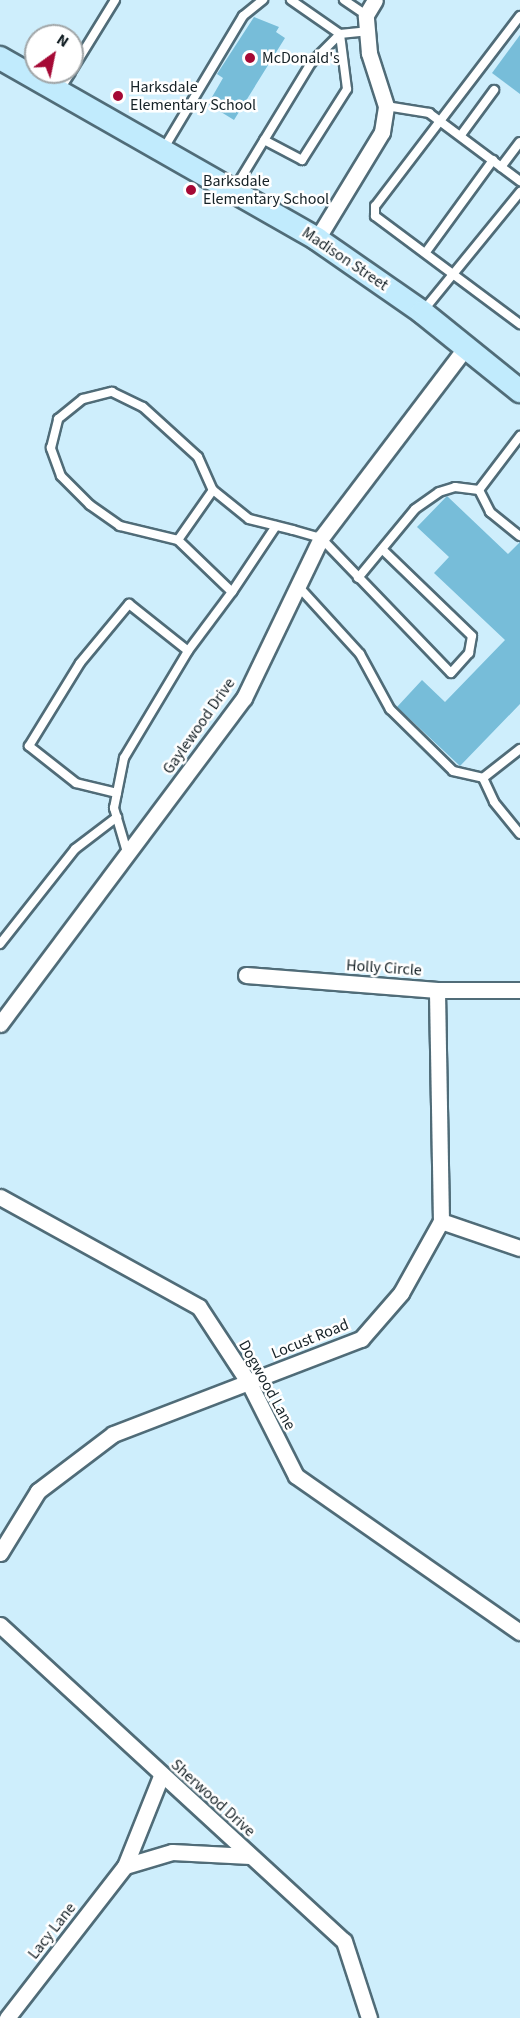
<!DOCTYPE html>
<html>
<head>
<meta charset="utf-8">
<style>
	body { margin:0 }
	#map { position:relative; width:520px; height:2018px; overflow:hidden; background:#ceeefc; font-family:"Source Sans 3",sans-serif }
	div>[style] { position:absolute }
	.building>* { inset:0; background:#77bdd9 }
	.roads { filter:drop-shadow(2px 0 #506c78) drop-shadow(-2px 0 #506c78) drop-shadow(0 2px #506c78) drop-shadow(0 -2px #506c78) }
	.service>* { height:8px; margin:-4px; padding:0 4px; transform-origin:4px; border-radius:4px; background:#fff }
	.minor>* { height:15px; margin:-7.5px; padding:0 7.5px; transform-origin:7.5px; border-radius:7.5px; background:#fff }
	.primary>* { height:22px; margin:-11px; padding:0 11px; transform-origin:11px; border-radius:11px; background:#c1ebfd }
	.dots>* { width:16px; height:16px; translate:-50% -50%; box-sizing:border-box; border:3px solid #fff; border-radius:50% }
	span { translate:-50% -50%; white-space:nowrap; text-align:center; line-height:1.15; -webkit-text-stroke:5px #fff; paint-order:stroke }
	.poi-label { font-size:16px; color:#152126 }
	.left { translate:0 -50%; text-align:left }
	.street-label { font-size:16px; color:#152126 }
	.north { position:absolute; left:24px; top:24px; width:60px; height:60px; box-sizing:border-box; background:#fff; border:2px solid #a1a6a8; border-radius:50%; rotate:33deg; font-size:16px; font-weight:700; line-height:24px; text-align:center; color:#152126 }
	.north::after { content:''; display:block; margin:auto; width:21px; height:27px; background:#a50935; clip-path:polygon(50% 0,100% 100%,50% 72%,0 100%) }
</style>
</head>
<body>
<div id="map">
	<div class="building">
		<i style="clip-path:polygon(254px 17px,279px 27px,276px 32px,285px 38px,234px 120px,208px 104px,223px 78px,217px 74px)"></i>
		<i style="clip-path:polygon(520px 35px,520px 94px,492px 73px)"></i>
		<i style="clip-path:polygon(447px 496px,508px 554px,520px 542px,520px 704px,460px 766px,397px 707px,422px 680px,445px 702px,505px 640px,434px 573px,449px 557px,417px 527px)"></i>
	</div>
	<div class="roads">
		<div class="service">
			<i style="left:291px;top:0;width:60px;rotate:34.8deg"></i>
			<i style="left:340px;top:34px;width:27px;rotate:-6deg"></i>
			<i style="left:344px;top:0;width:27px;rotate:34deg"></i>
			<i style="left:520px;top:16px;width:239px;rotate:127.3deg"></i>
			<i style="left:375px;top:206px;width:10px;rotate:90deg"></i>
			<i style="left:375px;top:216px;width:181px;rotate:36.7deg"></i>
			<i style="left:72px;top:70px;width:82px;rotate:-58.4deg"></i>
			<i style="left:60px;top:89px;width:20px;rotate:-57deg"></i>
			<i style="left:386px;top:106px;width:44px;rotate:9.2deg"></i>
			<i style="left:429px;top:113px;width:114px;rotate:36.8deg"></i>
			<i style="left:461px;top:135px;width:56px;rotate:-53.7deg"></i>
			<i style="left:264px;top:140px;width:43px;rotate:27.8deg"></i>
			<i style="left:302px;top:160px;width:84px;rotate:-57.6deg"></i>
			<i style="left:347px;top:89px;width:55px;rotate:-97.3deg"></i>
			<i style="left:164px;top:148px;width:154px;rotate:-59.1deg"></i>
			<i style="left:243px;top:16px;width:26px;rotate:-39deg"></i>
			<i style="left:501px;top:167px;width:31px;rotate:-53deg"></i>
			<i style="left:235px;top:188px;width:146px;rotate:-58.7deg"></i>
			<i style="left:311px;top:63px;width:41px;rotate:-45deg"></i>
			<i style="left:426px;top:252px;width:114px;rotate:-53.9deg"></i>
			<i style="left:423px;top:311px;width:154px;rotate:-50.8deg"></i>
			<i style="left:479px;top:490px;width:68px;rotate:-52.8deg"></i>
			<i style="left:479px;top:490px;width:25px;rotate:63deg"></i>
			<i style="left:490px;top:512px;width:38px;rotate:39deg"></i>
			<i style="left:276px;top:526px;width:79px;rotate:123.7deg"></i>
			<i style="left:232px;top:592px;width:75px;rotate:-136.1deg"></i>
			<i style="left:178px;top:540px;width:60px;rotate:-166.4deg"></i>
			<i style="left:120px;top:526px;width:37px;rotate:-145deg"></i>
			<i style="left:90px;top:505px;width:41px;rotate:-135deg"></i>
			<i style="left:61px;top:476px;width:30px;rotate:-110deg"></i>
			<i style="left:51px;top:448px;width:30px;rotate:-76deg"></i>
			<i style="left:58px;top:419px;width:32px;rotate:-39deg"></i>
			<i style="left:83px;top:399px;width:30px;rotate:-14deg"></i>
			<i style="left:112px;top:392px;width:34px;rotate:26deg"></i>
			<i style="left:143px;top:407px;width:74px;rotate:42.3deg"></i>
			<i style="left:198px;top:457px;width:36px;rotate:66deg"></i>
			<i style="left:213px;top:490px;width:46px;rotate:38.9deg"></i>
			<i style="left:249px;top:519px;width:45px;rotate:14deg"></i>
			<i style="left:293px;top:530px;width:29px;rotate:16deg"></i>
			<i style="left:321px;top:538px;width:187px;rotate:46.1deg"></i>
			<i style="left:451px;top:673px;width:27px;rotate:-48deg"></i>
			<i style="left:469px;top:653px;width:17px;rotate:-80deg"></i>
			<i style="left:472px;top:636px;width:125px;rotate:-136deg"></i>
			<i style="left:178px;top:540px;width:61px;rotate:-55deg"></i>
			<i style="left:358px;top:578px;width:89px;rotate:-50.4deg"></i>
			<i style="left:415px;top:509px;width:29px;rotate:-35deg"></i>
			<i style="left:439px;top:492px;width:17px;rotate:-17deg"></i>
			<i style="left:455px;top:487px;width:24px;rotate:7deg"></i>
			<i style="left:298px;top:586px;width:92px;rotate:47.6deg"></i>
			<i style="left:360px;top:654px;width:63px;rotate:61.4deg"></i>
			<i style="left:390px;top:709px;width:88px;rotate:44.5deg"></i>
			<i style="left:453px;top:771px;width:31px;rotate:13deg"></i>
			<i style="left:483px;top:778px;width:47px;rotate:-38.1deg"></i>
			<i style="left:483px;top:778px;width:26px;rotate:65deg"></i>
			<i style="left:494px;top:802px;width:41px;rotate:50.9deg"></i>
			<i style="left:117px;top:793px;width:42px;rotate:-166.3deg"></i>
			<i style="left:76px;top:783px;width:60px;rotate:-141.8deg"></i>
			<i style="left:29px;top:746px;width:97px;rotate:-58.4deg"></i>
			<i style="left:80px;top:663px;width:77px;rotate:-50.3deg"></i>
			<i style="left:129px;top:604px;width:75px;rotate:38.5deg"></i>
			<i style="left:127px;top:852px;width:46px;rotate:-106.5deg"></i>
			<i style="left:114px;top:808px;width:51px;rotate:-78.7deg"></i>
			<i style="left:124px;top:758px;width:125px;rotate:-59.1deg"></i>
			<i style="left:188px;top:651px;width:74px;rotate:-53.3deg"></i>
			<i style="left:0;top:944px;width:121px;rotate:-51.7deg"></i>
			<i style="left:75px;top:849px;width:53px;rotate:-37.3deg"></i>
		</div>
		<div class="minor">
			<i style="left:317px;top:239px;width:125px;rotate:-58.7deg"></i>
			<i style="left:382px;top:132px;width:26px;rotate:-81deg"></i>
			<i style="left:386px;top:106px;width:56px;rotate:-107.8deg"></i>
			<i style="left:369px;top:53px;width:38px;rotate:-95deg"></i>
			<i style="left:366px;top:15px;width:17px;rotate:-59deg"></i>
			<i style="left:246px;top:975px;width:192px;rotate:4.5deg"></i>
			<i style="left:437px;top:990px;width:83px"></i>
			<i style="left:0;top:1024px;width:407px;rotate:-53.2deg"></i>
			<i style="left:244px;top:698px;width:178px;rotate:-64.3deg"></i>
			<i style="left:321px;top:538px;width:240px;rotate:-52.8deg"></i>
			<i style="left:0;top:1197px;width:227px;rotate:28.9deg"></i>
			<i style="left:199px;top:1307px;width:91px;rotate:56.7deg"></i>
			<i style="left:249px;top:1383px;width:104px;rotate:63.2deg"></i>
			<i style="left:296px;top:1476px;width:273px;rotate:34.9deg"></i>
			<i style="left:441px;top:1221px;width:83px;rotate:18.9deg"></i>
			<i style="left:0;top:1553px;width:73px;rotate:-58.5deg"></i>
			<i style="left:38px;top:1491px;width:94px;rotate:-37.2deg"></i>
			<i style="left:113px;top:1434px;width:266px;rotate:-21deg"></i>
			<i style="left:361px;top:1339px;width:61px;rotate:-49deg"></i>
			<i style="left:401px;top:1293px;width:82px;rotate:-60.9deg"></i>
			<i style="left:441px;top:1221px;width:231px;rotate:-91deg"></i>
			<i style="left:0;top:1625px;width:467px;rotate:42.6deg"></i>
			<i style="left:344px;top:1941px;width:81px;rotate:72deg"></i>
			<i style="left:125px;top:1866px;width:49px;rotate:-16.6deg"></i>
			<i style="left:172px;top:1852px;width:78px;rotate:2.9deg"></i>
			<i style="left:7px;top:2018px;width:192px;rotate:-52.2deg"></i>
			<i style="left:125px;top:1866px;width:97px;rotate:-68.2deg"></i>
		</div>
		<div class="primary">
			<i style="left:0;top:58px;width:365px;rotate:29.7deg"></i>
			<i style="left:317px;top:239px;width:128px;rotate:34.8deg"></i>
			<i style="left:422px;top:312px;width:126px;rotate:38.9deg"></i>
		</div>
	</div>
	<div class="dots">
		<i style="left:250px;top:58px;background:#a50935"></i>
		<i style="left:118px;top:96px;background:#a50935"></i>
		<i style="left:191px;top:190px;background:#a50935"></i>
	</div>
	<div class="poi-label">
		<span class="left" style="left:262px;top:58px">McDonald's</span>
		<span class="left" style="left:130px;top:96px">Harksdale<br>Elementary School</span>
		<span class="left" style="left:203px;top:190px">Barksdale<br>Elementary School</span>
	</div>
	<div class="street-label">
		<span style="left:345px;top:259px;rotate:34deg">Madison Street</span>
		<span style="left:199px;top:726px;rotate:-55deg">Gaylewood Drive</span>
		<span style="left:384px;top:968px;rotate:4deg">Holly Circle</span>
		<span style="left:310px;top:1339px;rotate:-22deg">Locust Road</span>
		<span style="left:267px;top:1385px;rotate:61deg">Dogwood Lane</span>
		<span style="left:213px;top:1798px;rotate:42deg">Sherwood Drive</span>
		<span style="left:52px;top:1931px;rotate:-52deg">Lacy Lane</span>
	</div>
	<div class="north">N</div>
</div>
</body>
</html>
